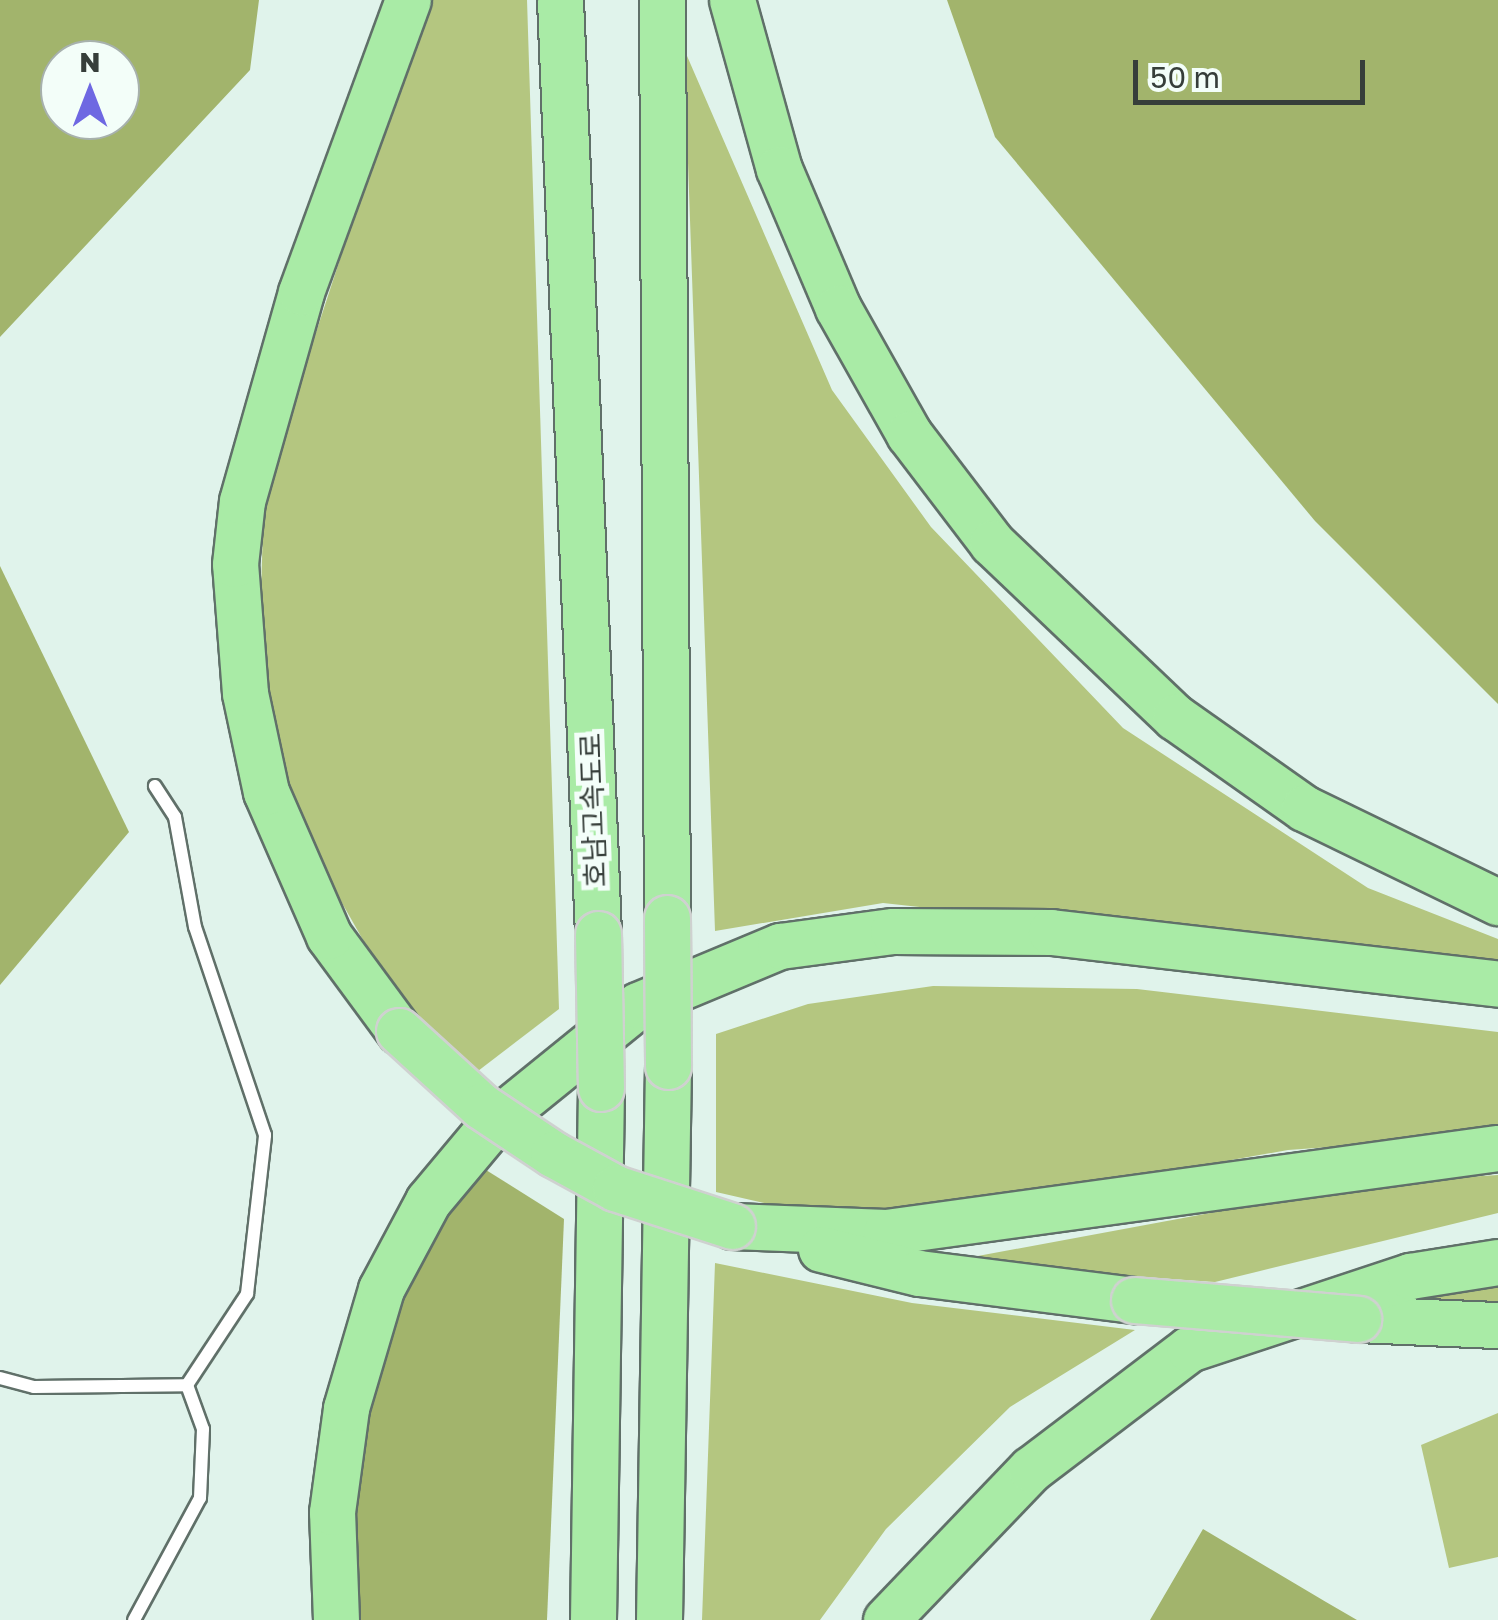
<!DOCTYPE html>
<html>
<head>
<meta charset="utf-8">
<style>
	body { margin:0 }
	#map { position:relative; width:1498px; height:1620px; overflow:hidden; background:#e0f3eb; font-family:"Golos Text","Noto Sans KR",sans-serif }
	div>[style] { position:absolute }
	.green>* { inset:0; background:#b4c680 }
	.forest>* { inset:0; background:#a2b46c }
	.roads { filter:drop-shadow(2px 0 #607069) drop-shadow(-2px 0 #607069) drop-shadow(0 2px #607069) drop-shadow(0 -2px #607069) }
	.service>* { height:12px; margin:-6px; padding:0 6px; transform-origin:6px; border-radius:6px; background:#fff }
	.motorway>* { height:45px; margin:-22.5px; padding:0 22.5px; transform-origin:22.5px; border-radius:22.5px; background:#a9eba6 }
	.bridges { filter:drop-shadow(2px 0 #cfd1d0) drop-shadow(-2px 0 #cfd1d0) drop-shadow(0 2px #cfd1d0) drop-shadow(0 -2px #cfd1d0) }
	.motorway-bridge>* { height:45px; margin:-22.5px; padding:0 22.5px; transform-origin:22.5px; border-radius:22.5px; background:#a9eba6 }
	span { translate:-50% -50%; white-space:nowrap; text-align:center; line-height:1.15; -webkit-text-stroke:10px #f3fef9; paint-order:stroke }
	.street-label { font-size:28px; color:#363e3a }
	.north { position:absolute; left:40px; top:40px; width:100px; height:100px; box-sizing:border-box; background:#f3fef9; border:2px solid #a7b1ad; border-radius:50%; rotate:0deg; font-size:28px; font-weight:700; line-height:40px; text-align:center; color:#363e3a }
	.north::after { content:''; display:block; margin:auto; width:35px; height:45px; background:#6e68e2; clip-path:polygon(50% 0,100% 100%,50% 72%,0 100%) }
	.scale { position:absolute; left:1133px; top:60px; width:232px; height:45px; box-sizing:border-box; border:5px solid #363e3a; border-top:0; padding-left:12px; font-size:30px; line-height:35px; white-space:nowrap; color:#363e3a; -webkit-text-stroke:8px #f3fef9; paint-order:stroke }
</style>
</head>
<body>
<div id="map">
	<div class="green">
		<i style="clip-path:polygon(425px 0,527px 0,559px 1009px,478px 1071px,392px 991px,296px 822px,259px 664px,264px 491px)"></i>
		<i style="clip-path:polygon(684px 49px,832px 390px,931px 527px,1123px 728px,1368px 888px,1498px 939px,1498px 970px,883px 903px,715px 931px)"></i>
		<i style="clip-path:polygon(933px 986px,1137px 989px,1498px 1032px,1498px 1135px,1288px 1150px,918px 1216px,835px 1219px,716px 1192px,716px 1034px,808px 1004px)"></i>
		<i style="clip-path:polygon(1498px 1175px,1498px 1213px,1215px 1282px,940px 1263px,1372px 1183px)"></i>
		<i style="clip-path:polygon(715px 1263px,912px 1303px,1135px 1330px,1010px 1407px,886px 1529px,820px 1620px,702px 1620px)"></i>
		<i style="clip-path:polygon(1498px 1279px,1498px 1311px,1401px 1302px)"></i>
		<i style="clip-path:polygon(1498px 1413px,1498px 1557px,1449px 1568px,1421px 1445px)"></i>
	</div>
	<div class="forest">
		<i style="clip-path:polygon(evenodd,0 0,259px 0,250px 70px,0 337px,0 0,60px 60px,120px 60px,120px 120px,60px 120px,60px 60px)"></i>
		<i style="clip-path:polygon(947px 0,1498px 0,1498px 704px,1315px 521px,995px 137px)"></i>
		<i style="clip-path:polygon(0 566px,129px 832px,0 985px)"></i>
		<i style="clip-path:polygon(470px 1160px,564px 1219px,547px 1620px,354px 1620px,345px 1561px,388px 1276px)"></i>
		<i style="clip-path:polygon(1203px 1529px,1326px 1602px,1357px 1620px,1150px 1620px)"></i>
	</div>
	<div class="roads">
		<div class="service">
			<i style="left:0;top:1378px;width:35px;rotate:15deg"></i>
			<i style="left:34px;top:1387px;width:153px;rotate:-0.7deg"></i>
			<i style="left:134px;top:1620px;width:139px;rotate:-61.6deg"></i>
			<i style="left:200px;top:1498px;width:69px;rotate:-87.5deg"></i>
			<i style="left:203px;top:1429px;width:47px;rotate:-110deg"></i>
			<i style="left:187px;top:1385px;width:109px;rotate:-56.6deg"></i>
			<i style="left:247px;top:1294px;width:160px;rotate:-83.5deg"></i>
			<i style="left:265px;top:1135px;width:219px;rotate:-108.6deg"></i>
			<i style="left:195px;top:927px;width:112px;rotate:-100.3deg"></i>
			<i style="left:175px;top:817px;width:37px;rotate:-123deg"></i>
		</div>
		<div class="motorway">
			<i style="left:560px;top:0;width:935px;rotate:87.67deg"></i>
			<i style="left:662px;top:0;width:918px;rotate:89.69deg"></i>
			<i style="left:732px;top:0;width:175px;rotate:74.5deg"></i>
			<i style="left:779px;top:169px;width:151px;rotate:67deg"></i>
			<i style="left:838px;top:308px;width:145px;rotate:60.6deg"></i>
			<i style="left:909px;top:434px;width:137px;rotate:52.7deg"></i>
			<i style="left:992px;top:543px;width:253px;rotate:43.6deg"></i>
			<i style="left:1175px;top:717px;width:158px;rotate:35.2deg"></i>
			<i style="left:1304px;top:808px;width:216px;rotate:25.9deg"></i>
			<i style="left:399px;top:1031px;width:118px;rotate:-126.4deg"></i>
			<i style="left:329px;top:936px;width:157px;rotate:-113.6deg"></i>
			<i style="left:266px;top:792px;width:101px;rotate:-102deg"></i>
			<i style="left:245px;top:693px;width:129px;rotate:-94.4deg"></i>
			<i style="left:235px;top:564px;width:63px;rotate:-83.7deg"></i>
			<i style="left:242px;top:501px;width:217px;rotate:-74.2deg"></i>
			<i style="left:301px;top:292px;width:311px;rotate:-69.9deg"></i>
			<i style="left:732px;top:1226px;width:154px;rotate:2.2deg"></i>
			<i style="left:886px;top:1232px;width:618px;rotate:-7.82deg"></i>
			<i style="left:821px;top:1249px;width:101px;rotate:13.8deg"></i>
			<i style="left:919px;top:1273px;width:217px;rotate:7.2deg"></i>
			<i style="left:1358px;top:1319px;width:140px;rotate:2.5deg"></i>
			<i style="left:336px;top:1620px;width:108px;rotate:-92.1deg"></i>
			<i style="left:332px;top:1512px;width:105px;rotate:-82.3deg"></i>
			<i style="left:346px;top:1408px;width:124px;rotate:-73.6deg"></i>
			<i style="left:381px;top:1289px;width:100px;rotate:-61.9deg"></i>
			<i style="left:428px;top:1201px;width:104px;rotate:-50.1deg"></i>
			<i style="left:495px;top:1121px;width:184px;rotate:-39deg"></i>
			<i style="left:638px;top:1005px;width:154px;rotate:-22.6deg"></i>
			<i style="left:780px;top:946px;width:114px;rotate:-7.6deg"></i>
			<i style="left:893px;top:931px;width:158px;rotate:0.4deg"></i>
			<i style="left:1051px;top:932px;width:450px;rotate:6.6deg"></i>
			<i style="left:593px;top:1620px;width:532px;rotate:-89.14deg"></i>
			<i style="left:659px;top:1620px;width:554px;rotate:-89.07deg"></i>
			<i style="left:886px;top:1620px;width:209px;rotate:-46.2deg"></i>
			<i style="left:1031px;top:1469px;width:198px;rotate:-37.2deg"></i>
			<i style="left:1189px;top:1349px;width:233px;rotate:-18.3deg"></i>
			<i style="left:1410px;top:1276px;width:89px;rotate:-9deg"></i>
		</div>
	</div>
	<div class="bridges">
		<div class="motorway-bridge">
			<i style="left:667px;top:918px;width:148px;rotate:89.6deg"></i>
			<i style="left:598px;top:934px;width:154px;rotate:88.9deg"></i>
			<i style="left:399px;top:1031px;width:111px;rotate:42.4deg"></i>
			<i style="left:481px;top:1106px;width:87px;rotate:33.7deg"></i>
			<i style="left:553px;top:1154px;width:71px;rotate:28.7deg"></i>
			<i style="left:615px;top:1188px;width:123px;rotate:18deg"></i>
			<i style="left:1134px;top:1300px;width:225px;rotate:4.8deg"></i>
		</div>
	</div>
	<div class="street-label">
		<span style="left:593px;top:810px;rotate:-92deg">호남고속도로</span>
	</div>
	<div class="north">N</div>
	<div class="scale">50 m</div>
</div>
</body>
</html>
